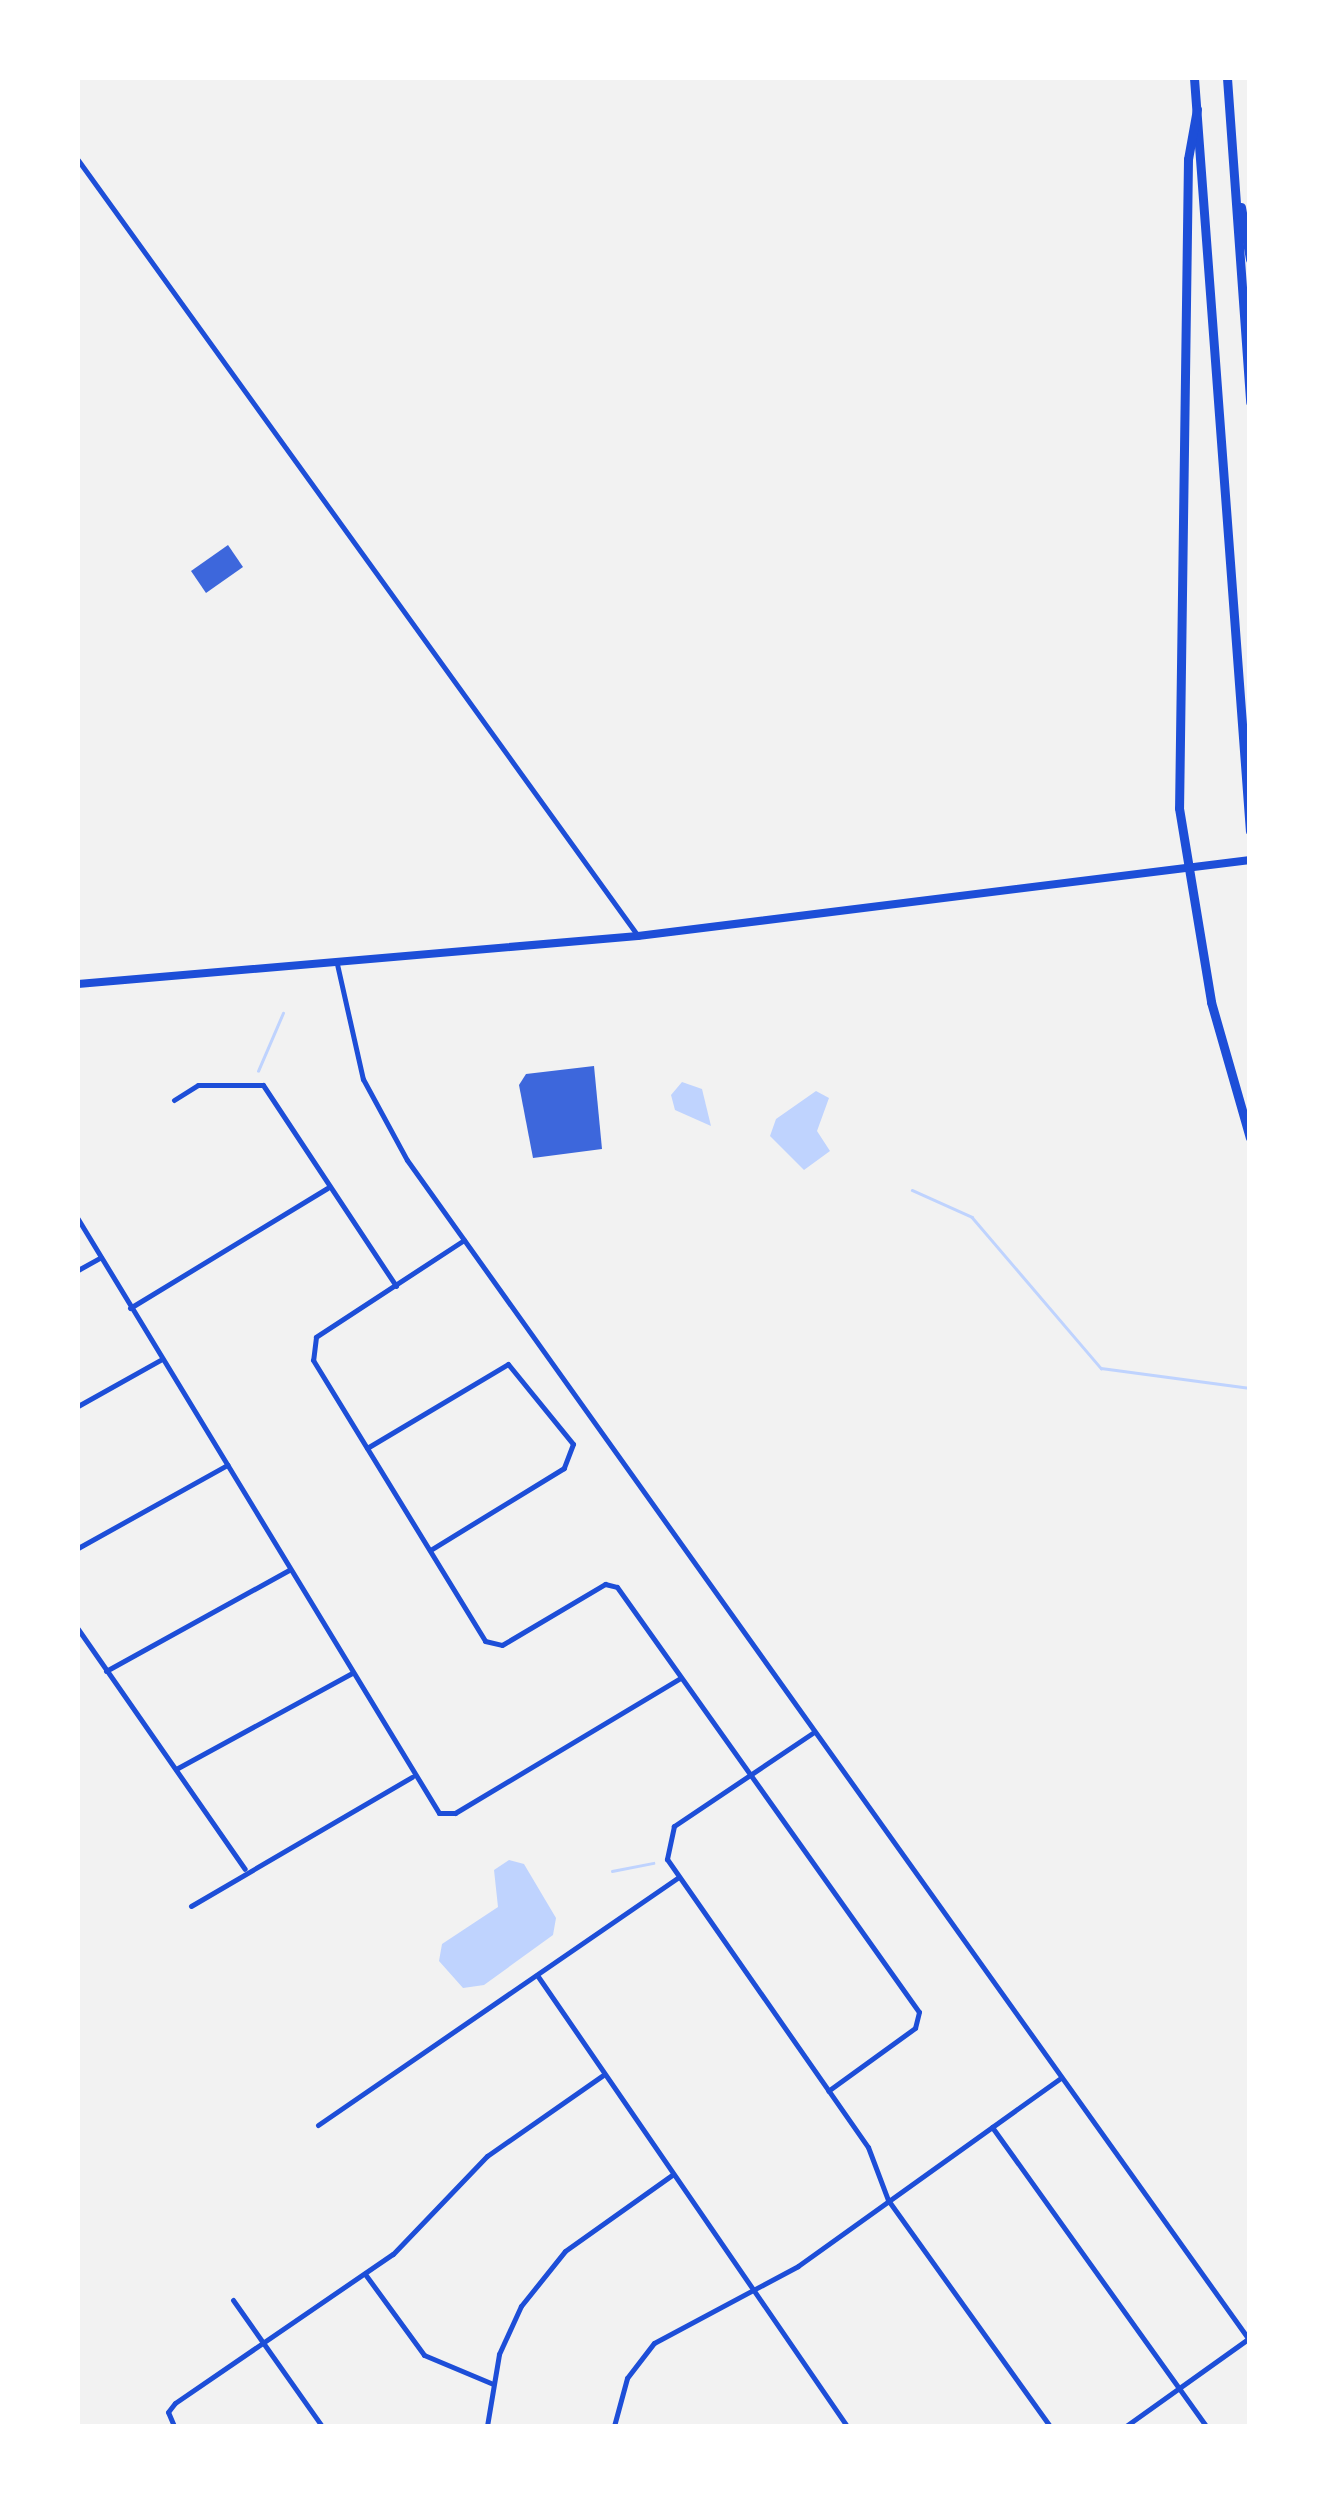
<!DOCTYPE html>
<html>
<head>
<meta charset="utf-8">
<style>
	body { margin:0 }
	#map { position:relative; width:1327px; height:2504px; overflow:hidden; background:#f2f2f2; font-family:Roboto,sans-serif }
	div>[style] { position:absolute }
	.water>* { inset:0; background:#bfd3fe }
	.stream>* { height:2.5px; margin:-1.25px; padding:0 1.25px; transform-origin:1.25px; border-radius:1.25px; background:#bfd3fe }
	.building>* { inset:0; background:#3d67dc }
	.minor>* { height:5px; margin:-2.5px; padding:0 2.5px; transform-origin:2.5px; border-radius:2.5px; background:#1d4ed8 }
	.secondary>* { height:8px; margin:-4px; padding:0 4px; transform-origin:4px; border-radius:4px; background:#1d4ed8 }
	.trunk>* { height:9px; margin:-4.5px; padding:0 4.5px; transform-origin:4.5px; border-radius:4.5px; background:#1d4ed8 }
	span { translate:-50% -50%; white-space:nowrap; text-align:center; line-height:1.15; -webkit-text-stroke:9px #fff; paint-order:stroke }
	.frame { position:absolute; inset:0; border:80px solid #fff; pointer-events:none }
</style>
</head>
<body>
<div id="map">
	<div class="water">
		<i style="clip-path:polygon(682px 1082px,702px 1089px,711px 1126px,675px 1110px,671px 1095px)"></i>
		<i style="clip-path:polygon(816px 1091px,829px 1098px,817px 1131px,830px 1151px,804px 1170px,770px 1136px,776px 1119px)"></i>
		<i style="clip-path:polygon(509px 1860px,524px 1864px,556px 1918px,553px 1935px,484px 1985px,463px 1988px,439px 1961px,442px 1944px,498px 1907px,494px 1870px)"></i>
	</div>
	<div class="stream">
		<i style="left:258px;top:1071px;width:63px;rotate:-66.7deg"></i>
		<i style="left:912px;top:1190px;width:66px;rotate:24.2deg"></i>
		<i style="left:972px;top:1217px;width:199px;rotate:49.5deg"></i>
		<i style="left:1101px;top:1368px;width:150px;rotate:7.6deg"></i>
		<i style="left:612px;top:1871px;width:42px;rotate:-11deg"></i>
	</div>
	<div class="building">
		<i style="clip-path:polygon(228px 545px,243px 567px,206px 593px,191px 571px)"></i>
		<i style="clip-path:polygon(594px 1066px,602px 1149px,533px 1158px,519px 1085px,526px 1074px)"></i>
	</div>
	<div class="minor">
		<i style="left:78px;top:160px;width:957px;rotate:54.18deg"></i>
		<i style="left:337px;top:964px;width:118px;rotate:77.3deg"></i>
		<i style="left:363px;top:1079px;width:92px;rotate:61.5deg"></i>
		<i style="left:407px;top:1160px;width:1451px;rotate:54.48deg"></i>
		<i style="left:174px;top:1100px;width:28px;rotate:-32deg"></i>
		<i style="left:198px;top:1085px;width:65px"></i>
		<i style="left:263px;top:1085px;width:241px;rotate:56.5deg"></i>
		<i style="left:78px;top:1219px;width:695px;rotate:58.71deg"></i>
		<i style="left:439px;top:1813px;width:16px"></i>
		<i style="left:455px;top:1813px;width:263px;rotate:-30.9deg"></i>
		<i style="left:464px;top:1240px;width:177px;rotate:146.8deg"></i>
		<i style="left:316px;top:1337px;width:23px;rotate:97deg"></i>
		<i style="left:313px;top:1360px;width:329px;rotate:58.5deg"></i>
		<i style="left:485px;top:1641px;width:17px;rotate:13deg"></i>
		<i style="left:502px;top:1645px;width:120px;rotate:-30.6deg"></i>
		<i style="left:605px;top:1584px;width:12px;rotate:14deg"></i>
		<i style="left:617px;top:1587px;width:521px;rotate:54.6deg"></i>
		<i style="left:919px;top:2012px;width:16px;rotate:104deg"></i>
		<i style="left:915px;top:2028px;width:107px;rotate:144.1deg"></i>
		<i style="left:78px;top:1270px;width:26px;rotate:-29deg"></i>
		<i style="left:130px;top:1308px;width:231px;rotate:-31.3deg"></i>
		<i style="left:78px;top:1406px;width:96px;rotate:-29.2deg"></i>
		<i style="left:367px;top:1448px;width:164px;rotate:-30.8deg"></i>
		<i style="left:508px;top:1364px;width:103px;rotate:50.9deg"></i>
		<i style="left:573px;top:1444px;width:26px;rotate:111deg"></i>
		<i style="left:564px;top:1468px;width:157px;rotate:148.5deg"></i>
		<i style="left:78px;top:1548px;width:171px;rotate:-29.1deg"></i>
		<i style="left:78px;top:1629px;width:292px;rotate:55.2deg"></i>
		<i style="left:106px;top:1671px;width:209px;rotate:-28.9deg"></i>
		<i style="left:814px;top:1732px;width:169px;rotate:146.1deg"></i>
		<i style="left:674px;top:1826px;width:34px;rotate:102deg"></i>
		<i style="left:667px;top:1859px;width:351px;rotate:55.1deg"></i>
		<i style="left:868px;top:2147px;width:57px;rotate:69.3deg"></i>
		<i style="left:888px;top:2200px;width:278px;rotate:54.4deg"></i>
		<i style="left:176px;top:1769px;width:200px;rotate:-28.6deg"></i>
		<i style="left:191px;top:1906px;width:256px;rotate:-30.3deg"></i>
		<i style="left:537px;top:1975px;width:547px;rotate:55.5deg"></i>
		<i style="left:318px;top:2125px;width:436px;rotate:-34.5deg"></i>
		<i style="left:992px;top:2127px;width:368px;rotate:54.4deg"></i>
		<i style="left:365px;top:2274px;width:100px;rotate:53.9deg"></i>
		<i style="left:424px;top:2355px;width:75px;rotate:22.8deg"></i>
		<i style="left:233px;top:2300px;width:154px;rotate:54.8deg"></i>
		<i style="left:174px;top:2426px;width:15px;rotate:-113deg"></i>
		<i style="left:168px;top:2412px;width:11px;rotate:-52deg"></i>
		<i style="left:175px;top:2403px;width:264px;rotate:-34.4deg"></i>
		<i style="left:393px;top:2254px;width:136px;rotate:-46.2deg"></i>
		<i style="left:487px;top:2156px;width:141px;rotate:-34.9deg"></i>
		<i style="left:487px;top:2426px;width:73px;rotate:-80.5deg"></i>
		<i style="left:499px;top:2354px;width:53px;rotate:-65.4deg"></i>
		<i style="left:521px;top:2306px;width:70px;rotate:-51.3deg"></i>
		<i style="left:565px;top:2251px;width:131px;rotate:-35.4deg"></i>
		<i style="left:614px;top:2426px;width:50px;rotate:-74.8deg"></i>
		<i style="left:627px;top:2378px;width:44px;rotate:-52.4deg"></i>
		<i style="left:654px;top:2343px;width:163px;rotate:-28.1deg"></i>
		<i style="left:798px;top:2266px;width:323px;rotate:-35.6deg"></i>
		<i style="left:1126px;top:2426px;width:150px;rotate:-35.5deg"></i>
	</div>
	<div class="secondary">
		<i style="left:78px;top:984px;width:562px;rotate:-4.9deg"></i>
		<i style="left:638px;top:936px;width:617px;rotate:-7.08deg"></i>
	</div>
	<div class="trunk">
		<i style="left:1194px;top:78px;width:755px;rotate:85.75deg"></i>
		<i style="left:1227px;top:78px;width:325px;rotate:85.9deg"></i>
		<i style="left:1197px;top:109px;width:51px;rotate:100.2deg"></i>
		<i style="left:1188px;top:159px;width:649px;rotate:90.79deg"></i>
		<i style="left:1179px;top:808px;width:197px;rotate:80.6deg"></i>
		<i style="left:1211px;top:1002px;width:141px;rotate:74deg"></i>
		<i style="left:1241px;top:207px;width:53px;rotate:80.2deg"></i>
	</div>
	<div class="frame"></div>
</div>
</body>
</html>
